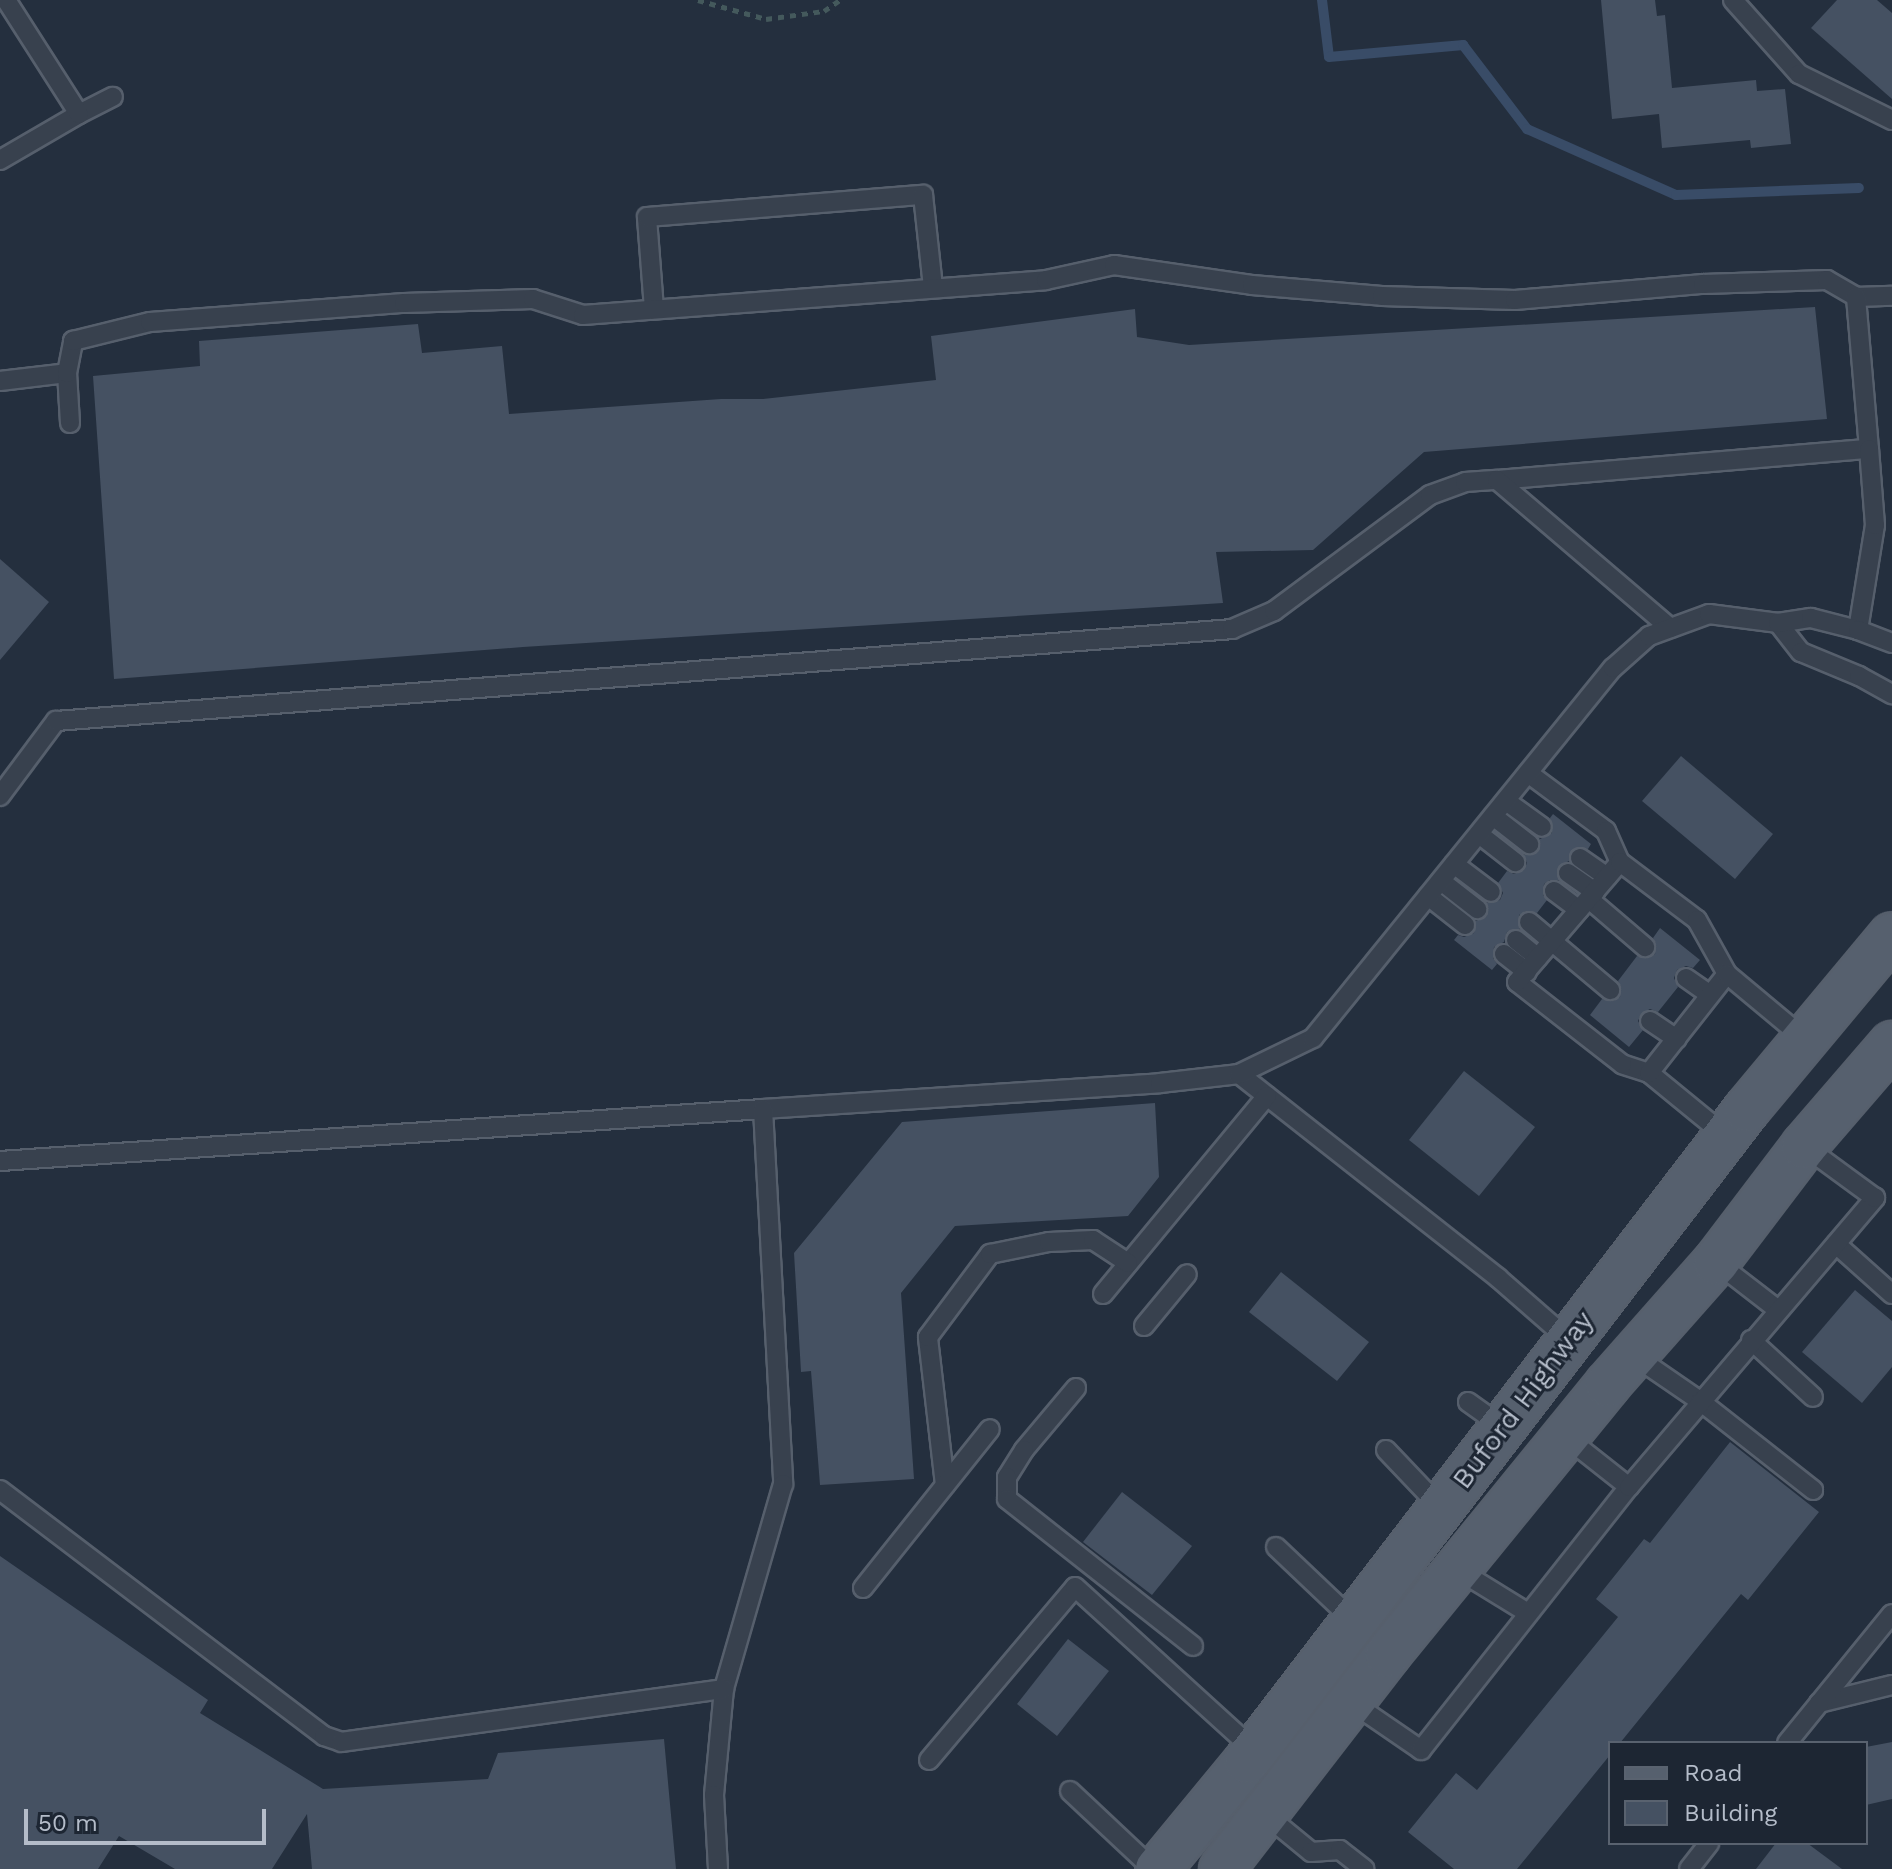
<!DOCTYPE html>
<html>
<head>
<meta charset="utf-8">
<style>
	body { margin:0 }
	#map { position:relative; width:1892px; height:1869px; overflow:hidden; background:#242f3e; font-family:"Work Sans",sans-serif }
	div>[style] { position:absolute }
	.stream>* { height:10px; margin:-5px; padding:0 5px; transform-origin:5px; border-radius:5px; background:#394c67 }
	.building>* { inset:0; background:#455162 }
	.path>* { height:5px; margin-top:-2.5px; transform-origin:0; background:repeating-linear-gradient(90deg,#44595c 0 6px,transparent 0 12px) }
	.roads { filter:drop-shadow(2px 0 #565f6c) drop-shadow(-2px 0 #565f6c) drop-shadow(0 2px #565f6c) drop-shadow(0 -2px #565f6c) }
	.service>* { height:18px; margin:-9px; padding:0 9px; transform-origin:9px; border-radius:9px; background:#38414e }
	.primary>* { height:44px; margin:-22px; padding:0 22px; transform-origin:22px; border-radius:22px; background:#56606e }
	span { translate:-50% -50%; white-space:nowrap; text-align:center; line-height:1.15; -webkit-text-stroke:6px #1d2633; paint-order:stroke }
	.street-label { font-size:28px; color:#b4bcc9 }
	.legend { position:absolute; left:1608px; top:1741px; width:260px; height:104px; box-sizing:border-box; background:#1d2633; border:2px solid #59626f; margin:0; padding:10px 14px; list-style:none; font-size:24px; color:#b4bcc9 }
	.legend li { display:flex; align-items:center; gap:16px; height:40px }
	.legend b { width:40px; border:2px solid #59626f }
	.scale { position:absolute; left:24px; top:1809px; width:242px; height:36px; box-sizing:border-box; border:4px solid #b4bcc9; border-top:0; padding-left:10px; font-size:24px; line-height:28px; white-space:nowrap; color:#b4bcc9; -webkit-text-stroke:6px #1d2633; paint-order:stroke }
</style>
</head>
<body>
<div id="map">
	<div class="stream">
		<i style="left:1322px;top:0;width:57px;rotate:83deg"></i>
		<i style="left:1329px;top:57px;width:135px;rotate:-5.1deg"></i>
		<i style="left:1463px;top:45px;width:106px;rotate:52.7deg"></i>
		<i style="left:1527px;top:129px;width:163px;rotate:23.9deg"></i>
		<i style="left:1676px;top:195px;width:183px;rotate:-2.2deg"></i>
	</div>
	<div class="building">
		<i style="clip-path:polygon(1601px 0,1655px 0,1657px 16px,1665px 15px,1672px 88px,1756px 80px,1757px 91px,1785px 89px,1791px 144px,1751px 148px,1750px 140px,1662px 148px,1659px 114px,1612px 119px)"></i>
		<i style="clip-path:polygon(1837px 0,1877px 0,1892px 13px,1892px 99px,1811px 28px)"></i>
		<i style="clip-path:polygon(1815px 307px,1827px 419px,1424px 452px,1313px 550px,1216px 552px,1223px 603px,523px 647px,114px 679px,93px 376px,200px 366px,199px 341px,418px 324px,422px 353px,502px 346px,509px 414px,721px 399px,763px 399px,936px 380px,931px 336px,1135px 309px,1137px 337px,1189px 345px)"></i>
		<i style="clip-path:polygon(0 559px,49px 602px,0 660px)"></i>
		<i style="clip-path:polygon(1681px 756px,1773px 834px,1735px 879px,1642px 801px)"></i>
		<i style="clip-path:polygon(1553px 814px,1591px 844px,1588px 849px,1574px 848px,1569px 861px,1559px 866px,1559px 880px,1550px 880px,1544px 884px,1543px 895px,1547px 900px,1537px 913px,1526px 911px,1519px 915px,1519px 929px,1507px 932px,1504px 942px,1494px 947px,1493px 958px,1497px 964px,1492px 970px,1454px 940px,1458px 935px,1464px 937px,1474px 933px,1476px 921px,1487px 916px,1487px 903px,1500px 900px,1503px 893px,1498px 883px,1507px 871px,1514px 874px,1524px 870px,1527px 863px,1524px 855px,1538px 852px,1540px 839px,1552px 833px,1550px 818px)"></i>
		<i style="clip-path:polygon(1660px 928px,1700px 960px,1693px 968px,1686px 966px,1677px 970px,1674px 978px,1678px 987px,1658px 1012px,1650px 1009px,1641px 1014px,1638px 1021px,1643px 1030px,1629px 1047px,1590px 1015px,1602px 999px,1613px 1001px,1620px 997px,1621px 987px,1618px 981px,1637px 956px,1648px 958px,1655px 954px,1656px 944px,1653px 938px)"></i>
		<i style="clip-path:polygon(1464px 1071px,1535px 1127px,1479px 1196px,1409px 1140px)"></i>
		<i style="clip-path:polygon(1155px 1103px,1159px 1177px,1128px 1216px,955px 1226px,901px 1293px,914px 1479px,820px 1485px,811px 1371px,801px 1372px,794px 1253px,902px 1122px)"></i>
		<i style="clip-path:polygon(1281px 1272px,1369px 1342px,1337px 1381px,1249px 1312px)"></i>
		<i style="clip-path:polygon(1855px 1290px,1892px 1321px,1892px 1367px,1862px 1403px,1802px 1352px)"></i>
		<i style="clip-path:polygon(1730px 1442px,1819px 1512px,1748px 1600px,1741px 1594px,1620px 1743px,1610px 1743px,1610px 1755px,1517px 1869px,1454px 1869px,1408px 1832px,1456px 1773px,1477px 1790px,1618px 1617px,1596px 1599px,1644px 1539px,1650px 1543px)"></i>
		<i style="clip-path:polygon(1122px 1492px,1192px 1546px,1152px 1595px,1083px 1542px)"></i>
		<i style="clip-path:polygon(0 1556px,208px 1700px,200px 1713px,323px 1789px,488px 1779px,498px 1753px,664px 1739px,676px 1869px,312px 1869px,307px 1814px,272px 1869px,175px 1869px,119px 1836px,98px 1869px,0 1869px)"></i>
		<i style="clip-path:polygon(1068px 1639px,1109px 1671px,1057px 1736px,1017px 1704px)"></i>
		<i style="clip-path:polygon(1892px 1742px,1892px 1799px,1866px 1805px,1866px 1747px)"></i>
		<i style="clip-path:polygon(1776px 1843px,1807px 1843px,1842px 1869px,1756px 1869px)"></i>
	</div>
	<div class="path">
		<i style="left:698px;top:0;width:71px;rotate:15.6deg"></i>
		<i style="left:766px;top:19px;width:59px;rotate:-7.9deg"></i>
		<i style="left:824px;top:11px;width:19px;rotate:-35deg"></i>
	</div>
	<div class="roads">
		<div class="service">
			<i style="left:1733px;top:0;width:99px;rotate:48.3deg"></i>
			<i style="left:1799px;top:74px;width:104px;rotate:26.3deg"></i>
			<i style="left:79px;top:114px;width:38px;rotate:-27deg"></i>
			<i style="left:0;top:160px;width:91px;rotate:-30.2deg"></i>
			<i style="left:79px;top:114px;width:135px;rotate:-122.6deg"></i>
			<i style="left:654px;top:309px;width:92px;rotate:-94.4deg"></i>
			<i style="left:647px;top:217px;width:277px;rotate:-4.6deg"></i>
			<i style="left:923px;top:195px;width:93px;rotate:83.8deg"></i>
			<i style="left:0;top:381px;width:67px;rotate:-6.8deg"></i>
			<i style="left:70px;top:423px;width:50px;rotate:-93.4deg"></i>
			<i style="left:67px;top:373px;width:33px;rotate:-79deg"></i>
			<i style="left:73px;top:341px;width:79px;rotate:-13.9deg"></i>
			<i style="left:150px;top:322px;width:255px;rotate:-4.3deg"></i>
			<i style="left:404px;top:303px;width:129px;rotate:-1.8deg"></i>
			<i style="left:533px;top:299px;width:52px;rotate:17.7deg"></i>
			<i style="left:583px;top:315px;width:464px;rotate:-4.3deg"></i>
			<i style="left:1046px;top:280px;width:70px;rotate:-12.4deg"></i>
			<i style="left:1114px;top:265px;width:139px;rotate:8.2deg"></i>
			<i style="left:1252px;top:285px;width:130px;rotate:4.8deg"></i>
			<i style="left:1382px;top:296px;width:133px;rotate:1.7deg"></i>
			<i style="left:1515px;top:300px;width:189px;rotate:-4.9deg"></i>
			<i style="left:1703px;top:284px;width:124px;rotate:-1.8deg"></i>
			<i style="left:1827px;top:280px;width:34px;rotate:30deg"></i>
			<i style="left:1856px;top:297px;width:36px;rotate:-2deg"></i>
			<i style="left:1497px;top:480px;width:373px;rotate:-4.8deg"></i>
			<i style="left:1869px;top:449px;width:153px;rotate:-94.9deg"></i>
			<i style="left:1778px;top:623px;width:37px;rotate:52deg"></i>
			<i style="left:1801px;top:652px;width:63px;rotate:22.5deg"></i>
			<i style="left:1859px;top:676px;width:38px;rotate:29deg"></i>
			<i style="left:1858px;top:630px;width:106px;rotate:-80.8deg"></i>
			<i style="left:1875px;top:525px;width:76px;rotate:-94.5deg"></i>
			<i style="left:1528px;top:773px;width:97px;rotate:36.6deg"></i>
			<i style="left:1606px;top:831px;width:34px;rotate:66deg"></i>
			<i style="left:0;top:796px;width:94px;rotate:-53.3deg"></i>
			<i style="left:56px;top:721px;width:1180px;rotate:-4.47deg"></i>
			<i style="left:1232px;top:629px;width:46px;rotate:-23.2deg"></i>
			<i style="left:1274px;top:611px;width:194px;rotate:-36.6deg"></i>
			<i style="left:1430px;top:495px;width:37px;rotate:-20deg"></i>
			<i style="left:1465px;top:482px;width:32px;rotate:-4deg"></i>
			<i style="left:1497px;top:480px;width:228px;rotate:40.5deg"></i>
			<i style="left:1506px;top:801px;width:44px;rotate:35.8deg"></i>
			<i style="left:1493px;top:816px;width:46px;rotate:37.9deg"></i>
			<i style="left:1479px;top:834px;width:46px;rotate:37.9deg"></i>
			<i style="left:1580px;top:858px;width:33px;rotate:35deg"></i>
			<i style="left:1454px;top:864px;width:46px;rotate:37.1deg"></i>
			<i style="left:1568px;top:873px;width:33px;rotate:35deg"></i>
			<i style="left:1441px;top:881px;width:46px;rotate:37.9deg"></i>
			<i style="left:1554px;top:891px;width:31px;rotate:37deg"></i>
			<i style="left:1428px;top:896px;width:47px;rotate:38.1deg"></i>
			<i style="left:1589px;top:899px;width:74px;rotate:40.6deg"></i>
			<i style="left:1529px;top:922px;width:106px;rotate:40deg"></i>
			<i style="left:1516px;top:940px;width:28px;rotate:39deg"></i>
			<i style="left:1504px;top:954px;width:29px;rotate:38deg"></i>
			<i style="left:1686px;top:978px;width:29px;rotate:35deg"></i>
			<i style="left:1650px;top:1021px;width:32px;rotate:34deg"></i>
			<i style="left:1649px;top:1073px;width:28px;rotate:-162deg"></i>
			<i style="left:1622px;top:1064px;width:133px;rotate:-142deg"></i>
			<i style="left:1517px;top:982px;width:158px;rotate:-49.4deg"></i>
			<i style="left:1620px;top:862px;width:96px;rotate:37deg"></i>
			<i style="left:1697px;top:920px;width:62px;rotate:60.9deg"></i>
			<i style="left:1239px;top:1074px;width:330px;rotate:38.2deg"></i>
			<i style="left:1498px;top:1278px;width:94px;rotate:41.1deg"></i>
			<i style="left:763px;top:1109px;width:398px;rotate:-3.7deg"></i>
			<i style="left:1160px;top:1083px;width:80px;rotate:-6.5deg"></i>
			<i style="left:1239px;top:1074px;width:82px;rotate:-25.9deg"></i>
			<i style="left:1313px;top:1038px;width:476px;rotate:-51deg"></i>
			<i style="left:1613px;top:668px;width:48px;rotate:-41.6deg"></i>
			<i style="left:1649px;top:636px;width:64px;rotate:-20.1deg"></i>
			<i style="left:1709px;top:614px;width:70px;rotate:7.4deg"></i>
			<i style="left:1778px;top:623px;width:33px;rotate:-9deg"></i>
			<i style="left:1811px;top:618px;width:49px;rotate:14.3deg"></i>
			<i style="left:1858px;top:630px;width:36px;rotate:21deg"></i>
			<i style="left:1726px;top:1136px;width:99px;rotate:-140.7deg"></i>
			<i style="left:1649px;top:1073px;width:126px;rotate:-51.8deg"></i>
			<i style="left:1727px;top:974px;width:102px;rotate:39.8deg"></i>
			<i style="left:0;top:1161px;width:765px;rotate:-3.9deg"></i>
			<i style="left:763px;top:1109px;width:376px;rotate:86.9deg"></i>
			<i style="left:783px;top:1484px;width:213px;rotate:106.1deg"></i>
			<i style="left:724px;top:1689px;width:106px;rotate:95.4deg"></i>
			<i style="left:714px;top:1795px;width:74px;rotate:86.9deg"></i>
			<i style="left:1836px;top:1244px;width:75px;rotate:41.8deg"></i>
			<i style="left:1716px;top:1262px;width:78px;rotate:37.7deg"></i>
			<i style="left:1103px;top:1294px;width:257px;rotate:-50.4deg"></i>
			<i style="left:1144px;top:1326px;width:67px;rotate:-50.4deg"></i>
			<i style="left:1751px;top:1340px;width:84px;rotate:42.6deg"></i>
			<i style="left:1633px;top:1355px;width:81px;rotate:34.5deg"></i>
			<i style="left:1700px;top:1401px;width:144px;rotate:38.2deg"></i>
			<i style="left:1076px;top:1388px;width:81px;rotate:130deg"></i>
			<i style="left:1024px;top:1450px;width:32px;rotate:122deg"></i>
			<i style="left:1007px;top:1477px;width:22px;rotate:90deg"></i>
			<i style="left:1007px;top:1499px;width:237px;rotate:38.3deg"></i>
			<i style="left:1468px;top:1402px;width:43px;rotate:35.5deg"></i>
			<i style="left:1567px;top:1438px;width:79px;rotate:38.3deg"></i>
			<i style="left:1386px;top:1450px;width:80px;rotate:46.5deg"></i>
			<i style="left:945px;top:1485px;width:149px;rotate:-96.6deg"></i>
			<i style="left:928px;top:1337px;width:104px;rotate:-53.2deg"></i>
			<i style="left:990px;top:1254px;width:60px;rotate:-11.5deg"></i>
			<i style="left:1049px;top:1242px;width:44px;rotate:-2.6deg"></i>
			<i style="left:1093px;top:1240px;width:42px;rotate:33.3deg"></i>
			<i style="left:0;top:1490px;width:407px;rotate:37.2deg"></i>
			<i style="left:324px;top:1736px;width:18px;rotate:19deg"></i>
			<i style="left:341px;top:1742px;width:387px;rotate:-7.9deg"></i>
			<i style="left:1276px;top:1547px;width:108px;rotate:43.5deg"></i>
			<i style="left:1458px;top:1570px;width:82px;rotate:31.6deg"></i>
			<i style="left:863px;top:1588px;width:203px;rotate:-51.4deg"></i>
			<i style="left:1351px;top:1702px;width:85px;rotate:34.4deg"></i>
			<i style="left:1421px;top:1750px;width:335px;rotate:-51.7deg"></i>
			<i style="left:1629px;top:1487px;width:380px;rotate:-49.6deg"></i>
			<i style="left:1875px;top:1198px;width:88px;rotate:-143.8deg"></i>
			<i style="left:1819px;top:1703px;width:75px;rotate:-13.9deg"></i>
			<i style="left:1787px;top:1743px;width:166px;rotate:-50.9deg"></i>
			<i style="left:929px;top:1760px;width:226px;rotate:-49.8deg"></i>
			<i style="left:1075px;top:1587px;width:244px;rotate:42.3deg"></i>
			<i style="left:1070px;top:1791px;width:114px;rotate:43.2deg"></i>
			<i style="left:1266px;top:1815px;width:58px;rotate:39.4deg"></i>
			<i style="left:1311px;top:1852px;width:29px;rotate:-4deg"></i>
			<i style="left:1340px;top:1850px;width:31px;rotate:38deg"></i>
			<i style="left:1689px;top:1869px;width:33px;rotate:-52deg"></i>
		</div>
		<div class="primary">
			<i style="left:1158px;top:1869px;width:140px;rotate:-50.5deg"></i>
			<i style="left:1247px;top:1761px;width:822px;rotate:-52.52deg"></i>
			<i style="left:1747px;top:1109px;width:226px;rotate:-50.2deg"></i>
			<i style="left:1222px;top:1869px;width:272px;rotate:-52.3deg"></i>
			<i style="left:1388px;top:1654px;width:348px;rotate:-50.8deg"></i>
			<i style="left:1608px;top:1384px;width:163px;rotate:-48.5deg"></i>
			<i style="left:1716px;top:1262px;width:146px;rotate:-52.8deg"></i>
			<i style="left:1804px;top:1146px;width:135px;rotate:-49.2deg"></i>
		</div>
	</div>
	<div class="street-label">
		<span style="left:1523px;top:1400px;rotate:-53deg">Buford Highway</span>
	</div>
	<ul class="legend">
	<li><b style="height:10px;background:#56606e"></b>Road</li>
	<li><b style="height:22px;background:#455162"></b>Building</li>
	</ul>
	<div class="scale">50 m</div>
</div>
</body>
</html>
